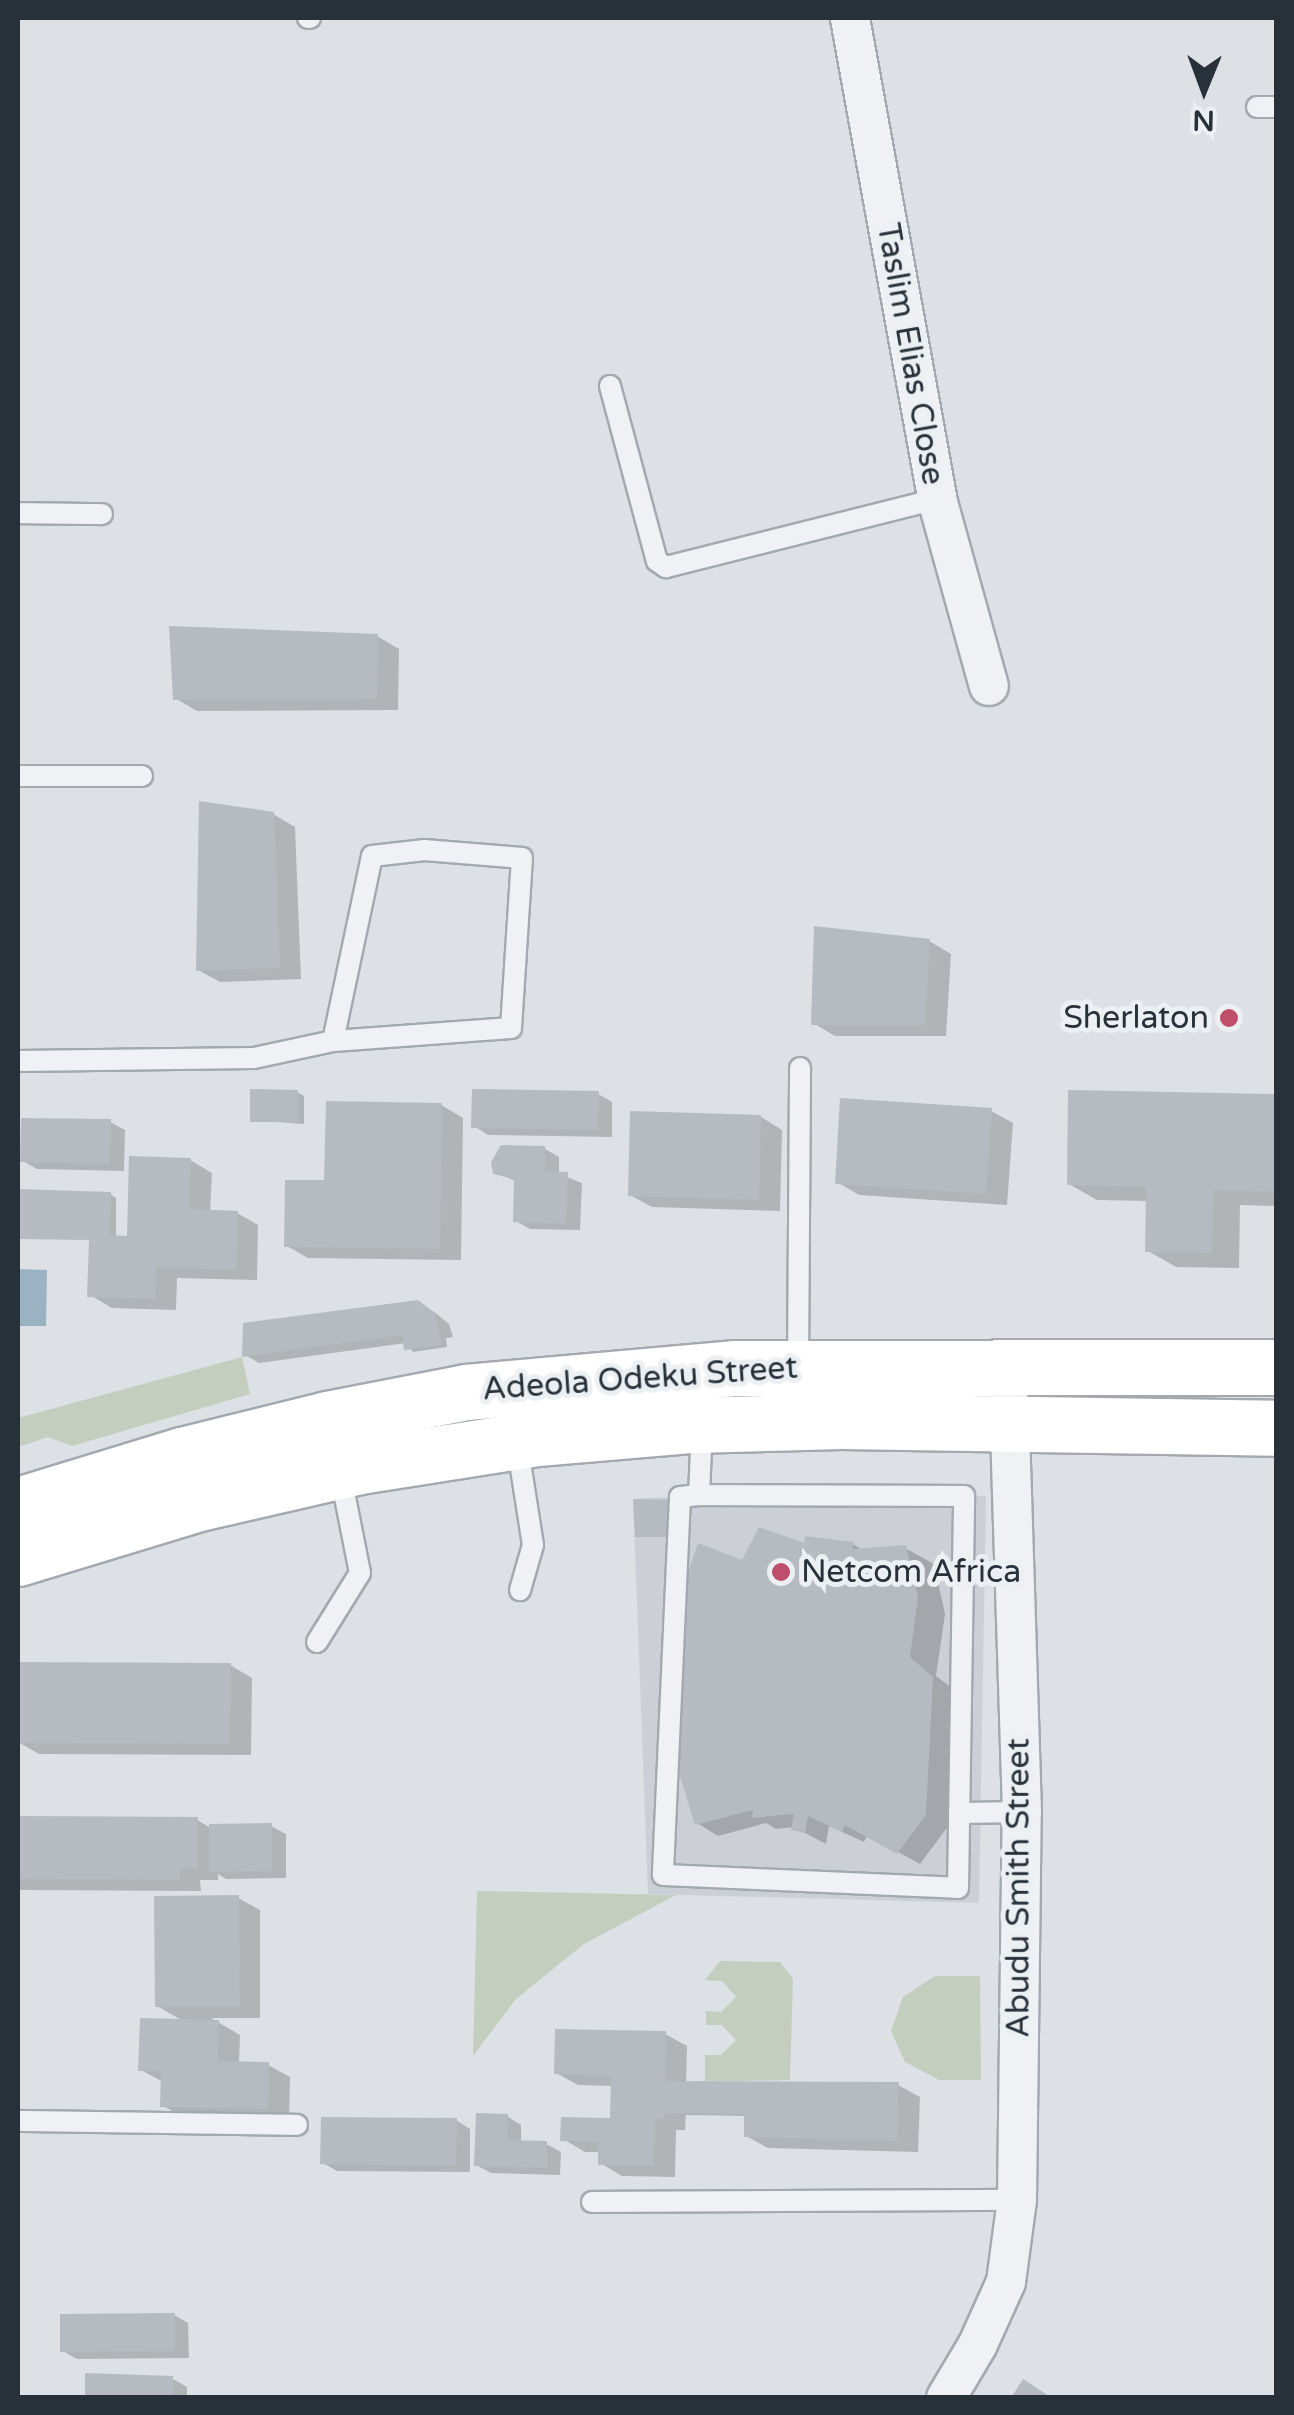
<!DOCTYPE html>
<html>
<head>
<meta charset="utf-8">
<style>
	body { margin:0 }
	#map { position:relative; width:1294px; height:2415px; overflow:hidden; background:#dde1e5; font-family:"Varela Round",sans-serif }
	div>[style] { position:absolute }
	.built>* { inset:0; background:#ccd0d6 }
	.green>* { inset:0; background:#c4cebf }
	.water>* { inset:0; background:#9bb2c2 }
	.shadow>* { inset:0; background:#0003 }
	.building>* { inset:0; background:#b5bbc1 }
	.roads { filter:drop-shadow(2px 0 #a3a9ae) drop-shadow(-2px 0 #a3a9ae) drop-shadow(0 2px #a3a9ae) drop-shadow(0 -2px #a3a9ae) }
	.service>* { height:20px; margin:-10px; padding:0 10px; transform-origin:10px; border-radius:10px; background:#eff1f4 }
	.minor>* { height:38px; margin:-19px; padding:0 19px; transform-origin:19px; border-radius:19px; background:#eff1f4 }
	.secondary>* { height:55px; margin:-27.5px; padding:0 27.5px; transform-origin:27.5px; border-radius:27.5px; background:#fff }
	.dots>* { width:28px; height:28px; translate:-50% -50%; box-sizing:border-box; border:5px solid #ecf0f3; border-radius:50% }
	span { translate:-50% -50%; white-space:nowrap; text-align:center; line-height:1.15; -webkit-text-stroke:10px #ecf0f3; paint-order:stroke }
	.street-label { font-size:32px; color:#28313a }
	.poi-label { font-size:32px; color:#28313a }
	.right { translate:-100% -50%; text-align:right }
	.left { translate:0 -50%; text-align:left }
	.frame { position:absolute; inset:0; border:20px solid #28313a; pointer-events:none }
	.north { position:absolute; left:1154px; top:40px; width:100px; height:100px; -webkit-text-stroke:8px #ecf0f3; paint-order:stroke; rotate:181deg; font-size:28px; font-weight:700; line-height:40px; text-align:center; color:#28313a }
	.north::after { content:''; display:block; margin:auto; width:35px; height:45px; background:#28313a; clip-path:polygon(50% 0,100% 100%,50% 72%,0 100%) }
</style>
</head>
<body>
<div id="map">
	<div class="built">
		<i style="clip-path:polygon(699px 1495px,986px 1496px,979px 1903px,648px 1894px,633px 1499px)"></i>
	</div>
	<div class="green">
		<i style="clip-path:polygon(242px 1357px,250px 1394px,72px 1446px,48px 1437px,18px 1447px,18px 1418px)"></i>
		<i style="clip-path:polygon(477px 1891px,676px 1895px,584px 1944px,516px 1999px,473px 2056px)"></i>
		<i style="clip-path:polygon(720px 1961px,780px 1962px,793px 1979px,790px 2080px,705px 2082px,705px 2055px,721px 2055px,736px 2040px,722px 2025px,706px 2025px,706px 2011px,721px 2012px,736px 1997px,722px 1981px,705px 1980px)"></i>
		<i style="clip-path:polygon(935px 1976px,980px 1976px,981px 2080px,939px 2080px,905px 2062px,891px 2031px,903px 1997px)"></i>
	</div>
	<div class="water">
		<i style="clip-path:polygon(18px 1269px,47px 1270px,46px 1326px,18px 1326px)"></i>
	</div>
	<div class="shadow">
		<i style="clip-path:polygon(377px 636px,399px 649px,398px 710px,197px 711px,175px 698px)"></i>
		<i style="clip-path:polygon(273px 814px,295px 827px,301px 979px,220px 982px,198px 970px)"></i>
		<i style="clip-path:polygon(929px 941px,951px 954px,946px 1036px,835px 1036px,813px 1023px)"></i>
		<i style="clip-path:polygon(297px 1092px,304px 1096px,304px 1124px,252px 1120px)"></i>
		<i style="clip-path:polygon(1071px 1093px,1276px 1097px,1276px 1206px,1240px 1205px,1239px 1268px,1176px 1267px,1148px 1251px,1149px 1201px,1097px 1200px,1069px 1184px)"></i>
		<i style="clip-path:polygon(598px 1094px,612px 1102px,612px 1137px,488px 1135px,474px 1126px)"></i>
		<i style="clip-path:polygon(441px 1105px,463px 1118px,461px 1260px,308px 1258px,287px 1246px,327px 1183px)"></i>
		<i style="clip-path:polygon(991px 1111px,1013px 1123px,1007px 1205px,859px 1195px,837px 1182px)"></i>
		<i style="clip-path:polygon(761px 1117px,782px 1130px,780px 1211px,652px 1207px,630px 1195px)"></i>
		<i style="clip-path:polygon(110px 1122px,125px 1130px,124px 1171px,37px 1169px,23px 1161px)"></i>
		<i style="clip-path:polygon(502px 1147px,545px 1149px,559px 1157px,559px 1174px,582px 1183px,580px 1230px,530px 1229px,516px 1221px,517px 1182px,496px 1172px,497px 1151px)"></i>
		<i style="clip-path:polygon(190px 1160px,212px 1173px,210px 1212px,237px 1213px,258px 1225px,257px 1280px,177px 1278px,176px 1310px,112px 1308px,90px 1295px,102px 1238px,18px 1236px,18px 1192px,110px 1194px,116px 1198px,116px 1239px,129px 1239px)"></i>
		<i style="clip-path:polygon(433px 1311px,449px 1324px,453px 1337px,446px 1338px,447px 1347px,413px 1352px,406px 1343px,259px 1363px,245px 1355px)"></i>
		<i style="clip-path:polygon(853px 1544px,864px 1551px,905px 1548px,934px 1564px,945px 1614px,936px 1676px,970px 1701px,949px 1825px,920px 1864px,867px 1835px,864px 1842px,829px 1826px,826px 1844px,794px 1827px,776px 1829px,766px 1823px,718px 1836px,697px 1823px,743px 1563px,807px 1546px)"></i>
		<i style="clip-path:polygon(18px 1664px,230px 1665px,252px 1678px,251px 1755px,39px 1754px,18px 1742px)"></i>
		<i style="clip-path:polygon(18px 1819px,197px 1820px,209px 1827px,271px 1826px,286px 1834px,286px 1878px,226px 1879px,218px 1874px,218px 1880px,200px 1880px,201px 1891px,20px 1890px)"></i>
		<i style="clip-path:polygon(238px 1898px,260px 1910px,260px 2018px,211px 2018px,240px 2035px,239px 2064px,268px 2065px,290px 2077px,289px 2120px,184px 2118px,162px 2105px,163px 2082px,141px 2070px,185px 2022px,157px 2006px)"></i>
		<i style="clip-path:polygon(665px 2034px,687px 2046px,686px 2084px,898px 2085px,920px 2097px,918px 2152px,768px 2148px,746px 2136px,746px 2116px,686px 2115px,685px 2130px,676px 2130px,675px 2177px,622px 2176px,600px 2163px,601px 2152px,585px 2152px,563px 2139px,612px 2120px,613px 2086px,578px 2085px,556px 2073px)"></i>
		<i style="clip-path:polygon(507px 2116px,521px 2125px,521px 2143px,546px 2144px,561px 2152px,560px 2175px,491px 2173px,476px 2165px)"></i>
		<i style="clip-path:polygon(456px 2120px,470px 2129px,470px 2172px,337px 2171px,323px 2163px)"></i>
		<i style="clip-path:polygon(174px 2315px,188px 2323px,189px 2358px,77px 2359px,63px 2351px)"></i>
		<i style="clip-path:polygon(173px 2379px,187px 2387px,187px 2398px,87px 2398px)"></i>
	</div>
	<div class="building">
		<i style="clip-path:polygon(169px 626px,378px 634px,377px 699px,173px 700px)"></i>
		<i style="clip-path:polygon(199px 801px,274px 812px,280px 968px,196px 971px)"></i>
		<i style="clip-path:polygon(814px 926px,930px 939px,925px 1025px,811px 1025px)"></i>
		<i style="clip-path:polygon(250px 1089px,298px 1090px,298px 1122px,250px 1122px)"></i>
		<i style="clip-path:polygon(472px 1089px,599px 1091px,598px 1130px,471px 1128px)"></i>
		<i style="clip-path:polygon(1068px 1090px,1276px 1094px,1276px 1192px,1213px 1190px,1212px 1253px,1145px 1252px,1146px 1187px,1067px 1185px)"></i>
		<i style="clip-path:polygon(840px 1098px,992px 1108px,986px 1194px,835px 1184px)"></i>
		<i style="clip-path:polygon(326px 1101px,442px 1103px,440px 1249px,284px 1247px,285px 1180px,324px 1180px)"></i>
		<i style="clip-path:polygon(630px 1111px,761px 1115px,759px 1200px,628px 1196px)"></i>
		<i style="clip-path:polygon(21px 1118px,111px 1119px,110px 1164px,20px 1162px)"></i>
		<i style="clip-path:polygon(501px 1145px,545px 1146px,545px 1171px,568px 1172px,566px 1224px,513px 1222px,514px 1179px,493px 1174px,491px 1162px)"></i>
		<i style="clip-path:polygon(129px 1156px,191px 1158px,189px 1209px,238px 1211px,236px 1270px,156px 1267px,155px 1299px,87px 1297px,89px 1240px,18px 1239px,18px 1189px,111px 1192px,110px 1235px,127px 1236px)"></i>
		<i style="clip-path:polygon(418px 1300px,435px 1313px,442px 1345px,404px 1350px,402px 1335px,242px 1357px,243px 1323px)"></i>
		<i style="clip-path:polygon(633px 1499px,676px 1500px,676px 1537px,635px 1537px)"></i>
		<i style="clip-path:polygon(759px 1527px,804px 1543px,805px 1536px,854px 1542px,852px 1549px,906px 1545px,918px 1597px,910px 1657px,933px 1677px,926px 1815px,897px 1854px,845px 1825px,842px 1832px,808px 1816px,805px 1833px,791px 1830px,794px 1814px,752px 1818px,753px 1810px,695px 1825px,678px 1770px,681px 1593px,698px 1543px,742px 1560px)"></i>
		<i style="clip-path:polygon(18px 1662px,231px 1663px,230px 1744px,18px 1743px)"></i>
		<i style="clip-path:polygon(18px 1816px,198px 1817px,198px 1868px,180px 1869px,180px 1880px,18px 1879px)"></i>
		<i style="clip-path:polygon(272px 1823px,272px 1871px,209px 1872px,209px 1824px)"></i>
		<i style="clip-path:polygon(239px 1895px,240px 2007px,155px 2007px,154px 1896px)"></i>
		<i style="clip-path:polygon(140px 2018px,219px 2020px,218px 2061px,269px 2062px,268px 2109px,160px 2107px,161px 2071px,138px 2071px)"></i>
		<i style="clip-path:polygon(555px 2029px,666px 2031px,665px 2081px,899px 2082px,897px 2141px,744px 2137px,744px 2114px,664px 2113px,664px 2119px,655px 2119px,654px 2166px,598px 2165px,598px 2142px,560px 2141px,561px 2117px,610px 2118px,611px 2076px,554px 2074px)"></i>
		<i style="clip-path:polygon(476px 2113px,508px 2114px,507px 2140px,547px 2141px,547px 2168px,474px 2166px)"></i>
		<i style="clip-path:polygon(321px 2117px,457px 2118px,456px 2166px,320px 2164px)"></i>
		<i style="clip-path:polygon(175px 2313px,175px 2351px,60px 2352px,60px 2314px)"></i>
		<i style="clip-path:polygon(85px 2373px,173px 2376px,173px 2398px,85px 2398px)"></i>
		<i style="clip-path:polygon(1023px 2379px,1052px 2398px,1011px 2398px)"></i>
	</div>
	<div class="roads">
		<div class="service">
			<i style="left:308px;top:18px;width:2px"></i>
			<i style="left:1257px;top:107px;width:19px"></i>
			<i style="left:610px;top:386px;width:181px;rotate:75deg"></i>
			<i style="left:657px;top:561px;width:11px;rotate:34deg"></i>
			<i style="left:666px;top:567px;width:279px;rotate:-14.1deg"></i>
			<i style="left:18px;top:513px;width:84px;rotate:0.7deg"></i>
			<i style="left:18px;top:776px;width:124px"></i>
			<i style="left:18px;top:1061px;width:236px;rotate:-0.7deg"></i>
			<i style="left:254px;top:1058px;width:81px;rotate:-12.1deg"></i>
			<i style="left:333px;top:1041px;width:189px;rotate:-78.1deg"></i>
			<i style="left:372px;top:856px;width:53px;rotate:-6.5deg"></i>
			<i style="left:425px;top:850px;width:97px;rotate:4.7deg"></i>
			<i style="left:522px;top:858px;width:170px;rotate:93.7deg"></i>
			<i style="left:511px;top:1028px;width:178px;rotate:175.8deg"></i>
			<i style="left:798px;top:1364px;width:296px;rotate:-89.6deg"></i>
			<i style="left:517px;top:1443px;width:103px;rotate:81.1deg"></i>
			<i style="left:533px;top:1545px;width:47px;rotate:106.1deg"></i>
			<i style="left:699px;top:1495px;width:19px;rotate:174deg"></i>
			<i style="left:680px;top:1497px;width:378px;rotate:92.6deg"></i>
			<i style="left:663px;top:1875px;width:295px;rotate:2.5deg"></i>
			<i style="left:958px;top:1888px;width:392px;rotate:-89.1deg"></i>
			<i style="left:964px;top:1496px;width:265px;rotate:-179.8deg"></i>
			<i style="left:699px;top:1495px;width:68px;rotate:-87.5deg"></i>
			<i style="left:317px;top:1642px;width:81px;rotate:-58.1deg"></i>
			<i style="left:360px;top:1573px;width:103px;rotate:-101.2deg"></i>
			<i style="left:959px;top:1813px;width:63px;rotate:-0.9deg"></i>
			<i style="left:18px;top:2121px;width:279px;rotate:0.8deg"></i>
			<i style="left:592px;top:2202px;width:425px;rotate:-0.3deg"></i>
		</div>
		<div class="minor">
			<i style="left:850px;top:18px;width:489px;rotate:79.7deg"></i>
			<i style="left:937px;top:499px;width:194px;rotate:74.5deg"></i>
			<i style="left:946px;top:2398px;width:63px;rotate:-59.3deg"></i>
			<i style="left:978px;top:2344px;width:68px;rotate:-65.7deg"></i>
			<i style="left:1006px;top:2282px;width:83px;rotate:-82.4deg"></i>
			<i style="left:1017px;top:2200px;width:388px;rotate:-89.3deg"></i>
			<i style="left:1022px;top:1812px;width:411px;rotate:-91.8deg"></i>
		</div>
		<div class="secondary">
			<i style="left:18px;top:1505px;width:171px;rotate:-17deg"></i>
			<i style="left:182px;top:1455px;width:149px;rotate:-13.9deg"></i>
			<i style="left:327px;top:1419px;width:142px;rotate:-11deg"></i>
			<i style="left:466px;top:1392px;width:271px;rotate:-5.1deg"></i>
			<i style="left:736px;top:1368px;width:540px;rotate:-0.11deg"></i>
			<i style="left:18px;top:1558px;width:189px;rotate:-16.9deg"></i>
			<i style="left:199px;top:1503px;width:164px;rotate:-13deg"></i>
			<i style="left:359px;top:1466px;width:180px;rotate:-8.9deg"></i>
			<i style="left:537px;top:1438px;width:156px;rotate:-4.8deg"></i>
			<i style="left:692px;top:1425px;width:149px;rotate:-1.5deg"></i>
			<i style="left:841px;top:1421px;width:435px;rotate:0.9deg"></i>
		</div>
	</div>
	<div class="dots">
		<i style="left:1229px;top:1018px;background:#bf4e6a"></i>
		<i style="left:781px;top:1572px;background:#bf4e6a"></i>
	</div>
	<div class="street-label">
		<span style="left:910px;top:354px;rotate:80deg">Taslim Elias Close</span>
		<span style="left:640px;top:1379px;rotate:-4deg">Adeola Odeku Street</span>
		<span style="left:1019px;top:1888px;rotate:-90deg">Abudu Smith Street</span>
	</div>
	<div class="poi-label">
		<span class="right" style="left:1209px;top:1018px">Sherlaton</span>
		<span class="left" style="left:801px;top:1572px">Netcom Africa</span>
	</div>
	<div class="frame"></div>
	<div class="north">N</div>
</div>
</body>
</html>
